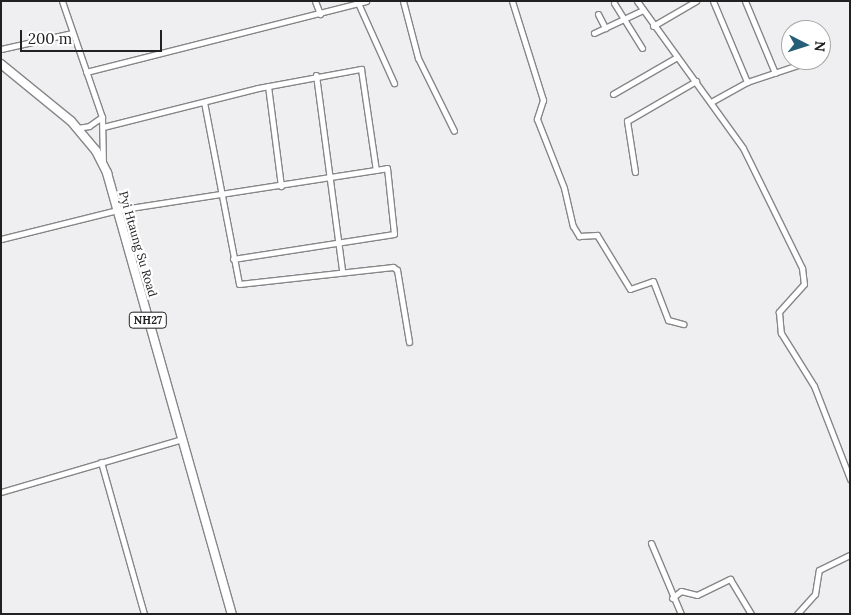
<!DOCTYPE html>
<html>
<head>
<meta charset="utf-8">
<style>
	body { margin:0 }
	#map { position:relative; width:851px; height:615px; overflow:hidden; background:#efeff1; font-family:Lora,serif }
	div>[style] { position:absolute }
	.roads { filter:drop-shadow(1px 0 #868688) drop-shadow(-1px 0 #868688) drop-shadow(0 1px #868688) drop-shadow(0 -1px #868688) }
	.minor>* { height:5px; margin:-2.5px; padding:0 2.5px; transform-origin:2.5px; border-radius:2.5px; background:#fff }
	.highway>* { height:8px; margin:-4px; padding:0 4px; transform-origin:4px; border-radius:4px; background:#fff }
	span { translate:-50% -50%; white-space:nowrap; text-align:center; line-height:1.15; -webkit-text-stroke:4.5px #fff; paint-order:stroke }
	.shield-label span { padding:1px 4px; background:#fff; border:1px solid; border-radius:4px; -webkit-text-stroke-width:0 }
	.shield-label { font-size:11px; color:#212122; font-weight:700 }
	.street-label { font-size:12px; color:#212122 }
	.frame { position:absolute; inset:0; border:2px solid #212122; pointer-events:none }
	.north { position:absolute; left:781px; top:20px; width:50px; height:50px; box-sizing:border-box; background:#fff; border:1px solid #a6a6a7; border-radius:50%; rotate:95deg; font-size:14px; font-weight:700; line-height:20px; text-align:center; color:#212122 }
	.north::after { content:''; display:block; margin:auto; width:18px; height:22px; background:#265d78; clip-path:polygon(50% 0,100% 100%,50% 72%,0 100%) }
	.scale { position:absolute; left:20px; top:30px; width:142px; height:22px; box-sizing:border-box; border:2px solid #212122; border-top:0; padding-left:6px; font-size:15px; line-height:18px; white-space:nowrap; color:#212122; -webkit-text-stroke:4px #fff; paint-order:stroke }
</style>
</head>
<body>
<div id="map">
	<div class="roads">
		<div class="minor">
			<i style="left:62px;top:1px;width:123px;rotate:71deg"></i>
			<i style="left:102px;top:117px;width:47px;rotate:88.8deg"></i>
			<i style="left:315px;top:1px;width:14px;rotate:69deg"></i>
			<i style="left:403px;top:1px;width:59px;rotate:75.3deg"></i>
			<i style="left:418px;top:58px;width:81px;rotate:63.7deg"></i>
			<i style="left:512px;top:1px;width:104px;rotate:72.6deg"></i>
			<i style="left:543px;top:100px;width:20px;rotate:108deg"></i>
			<i style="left:537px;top:119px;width:74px;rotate:68.6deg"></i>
			<i style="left:564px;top:188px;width:39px;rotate:77deg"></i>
			<i style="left:573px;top:226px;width:12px;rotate:59deg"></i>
			<i style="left:579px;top:236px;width:18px;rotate:-3deg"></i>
			<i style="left:597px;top:235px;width:63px;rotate:58.6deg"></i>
			<i style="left:630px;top:289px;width:24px;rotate:-19deg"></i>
			<i style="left:653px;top:281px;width:42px;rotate:69deg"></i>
			<i style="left:668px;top:320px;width:16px;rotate:15deg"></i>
			<i style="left:637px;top:1px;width:181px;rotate:54.2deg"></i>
			<i style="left:743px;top:148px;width:134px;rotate:63.8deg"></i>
			<i style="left:802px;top:268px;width:16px;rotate:83deg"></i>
			<i style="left:804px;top:284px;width:38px;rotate:132deg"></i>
			<i style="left:779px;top:312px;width:21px;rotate:85deg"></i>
			<i style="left:781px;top:333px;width:62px;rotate:58.1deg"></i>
			<i style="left:814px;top:386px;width:100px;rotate:68.8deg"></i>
			<i style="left:713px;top:1px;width:88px;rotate:67.2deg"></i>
			<i style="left:745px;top:1px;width:78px;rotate:67.4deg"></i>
			<i style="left:358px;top:3px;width:88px;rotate:65.8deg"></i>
			<i style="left:614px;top:3px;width:53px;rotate:58.1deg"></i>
			<i style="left:598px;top:14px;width:16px;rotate:63deg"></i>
			<i style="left:653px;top:26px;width:50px;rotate:-30.2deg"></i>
			<i style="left:594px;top:33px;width:54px;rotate:-25.1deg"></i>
			<i style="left:1px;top:49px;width:73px;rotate:-12.7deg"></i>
			<i style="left:86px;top:72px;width:289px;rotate:-14.2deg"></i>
			<i style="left:316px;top:75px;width:198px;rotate:82.4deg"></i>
			<i style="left:268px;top:86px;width:101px;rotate:82.6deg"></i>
			<i style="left:613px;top:94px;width:74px;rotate:-30deg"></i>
			<i style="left:204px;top:102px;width:185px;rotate:79.1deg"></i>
			<i style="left:239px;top:284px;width:155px;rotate:-6.3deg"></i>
			<i style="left:393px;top:267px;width:5px;rotate:37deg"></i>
			<i style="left:397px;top:270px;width:73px;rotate:80.5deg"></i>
			<i style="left:711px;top:102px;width:41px;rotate:-29.1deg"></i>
			<i style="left:747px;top:82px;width:70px;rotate:-18.4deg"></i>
			<i style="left:103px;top:127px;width:160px;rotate:-14.1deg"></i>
			<i style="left:258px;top:88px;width:105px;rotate:-10.5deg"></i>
			<i style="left:361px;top:69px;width:102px;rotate:81.6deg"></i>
			<i style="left:77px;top:128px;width:12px;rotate:-9deg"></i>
			<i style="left:89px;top:126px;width:16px;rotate:-35deg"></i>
			<i style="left:635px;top:172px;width:52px;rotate:-98.9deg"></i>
			<i style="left:627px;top:121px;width:80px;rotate:-30.1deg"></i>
			<i style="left:1px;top:239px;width:120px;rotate:-14deg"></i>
			<i style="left:117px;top:210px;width:273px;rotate:-8.8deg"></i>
			<i style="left:387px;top:168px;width:66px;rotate:83.9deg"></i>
			<i style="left:394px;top:234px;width:163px;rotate:171.2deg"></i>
			<i style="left:101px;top:462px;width:158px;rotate:74.2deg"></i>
			<i style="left:1px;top:492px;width:189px;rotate:-16.3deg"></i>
			<i style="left:651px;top:543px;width:77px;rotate:67.1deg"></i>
			<i style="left:672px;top:598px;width:11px;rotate:-38deg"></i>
			<i style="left:681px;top:591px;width:16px;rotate:14deg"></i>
			<i style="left:697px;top:595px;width:37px;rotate:-26deg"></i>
			<i style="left:730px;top:579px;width:41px;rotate:59deg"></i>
			<i style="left:797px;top:614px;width:27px;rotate:-48deg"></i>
			<i style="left:815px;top:594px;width:24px;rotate:-81deg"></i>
			<i style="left:819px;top:570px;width:34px;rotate:-26deg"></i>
		</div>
		<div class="highway">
			<i style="left:1px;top:64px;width:90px;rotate:39.2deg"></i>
			<i style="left:71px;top:121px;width:39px;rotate:50deg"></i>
			<i style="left:96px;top:151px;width:25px;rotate:63deg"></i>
			<i style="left:107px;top:173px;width:458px;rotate:74.2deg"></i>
		</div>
	</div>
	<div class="shield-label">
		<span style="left:148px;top:320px">NH27</span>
	</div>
	<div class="street-label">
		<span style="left:138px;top:244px;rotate:74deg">Pyi Htaung Su Road</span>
	</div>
	<div class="frame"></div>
	<div class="north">N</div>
	<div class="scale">200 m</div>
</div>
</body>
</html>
